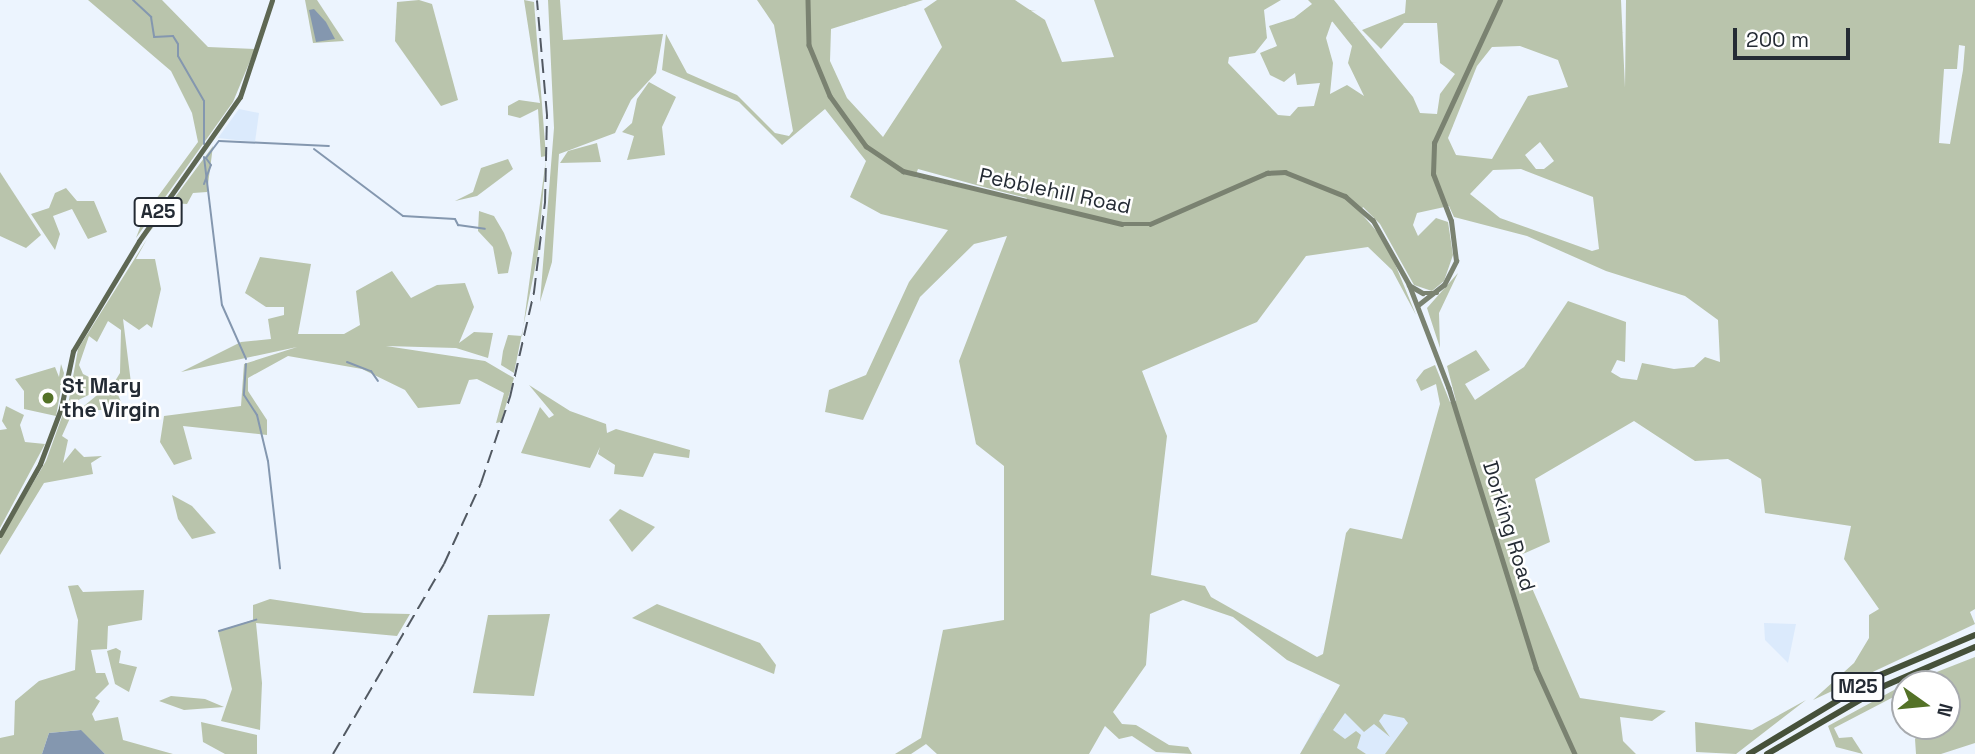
<!DOCTYPE html>
<html>
<head>
<meta charset="utf-8">
<style>
	body { margin:0 }
	#map { position:relative; width:1975px; height:754px; overflow:hidden; background:#ecf4fe; font-family:"Space Grotesk",sans-serif }
	div>[style] { position:absolute }
	.built>* { inset:0; background:#dbeafc }
	.green>* { inset:0; background:#b9c4ac }
	.water>* { inset:0; background:#8497af }
	.stream>* { height:2px; margin:-1px; padding:0 1px; transform-origin:1px; border-radius:1px; background:#8497af }
	.secondary>* { height:4.5px; margin:-2.25px; padding:0 2.25px; transform-origin:2.25px; border-radius:2.25px; background:#7a8271 }
	.primary>* { height:5px; margin:-2.5px; padding:0 2.5px; transform-origin:2.5px; border-radius:2.5px; background:#5e6753 }
	.motorway>* { height:6px; margin:-3px; padding:0 3px; transform-origin:3px; border-radius:3px; background:#46513a }
	.rail>* { height:2px; margin-top:-1px; transform-origin:0; background:repeating-linear-gradient(90deg,#525962 0 14px,transparent 0 21px) }
	.dots>* { width:19px; height:19px; translate:-50% -50%; box-sizing:border-box; border:4px solid #fff; border-radius:50% }
	span { translate:-50% -50%; white-space:nowrap; text-align:center; line-height:1.15; -webkit-text-stroke:5px #fff; paint-order:stroke }
	.shield-label span { padding:2px 5px; background:#fff; border:2px solid; border-radius:5px; -webkit-text-stroke-width:0 }
	.shield-label { font-size:19px; color:#242b34; font-weight:700 }
	.street-label { font-size:21px; color:#242b34 }
	.poi-label { font-size:21px; color:#242b34; font-weight:700 }
	.left { translate:0 -50%; text-align:left }
	.north { position:absolute; left:1891px; top:670px; width:70px; height:70px; box-sizing:border-box; background:#fff; border:2px solid #a7aaae; border-radius:50%; rotate:105deg; font-size:19px; font-weight:700; line-height:28px; text-align:center; color:#242b34 }
	.north::after { content:''; display:block; margin:auto; width:24px; height:32px; background:#547227; clip-path:polygon(50% 0,100% 100%,50% 72%,0 100%) }
	.scale { position:absolute; left:1733px; top:28px; width:117px; height:32px; box-sizing:border-box; border:4px solid #242b34; border-top:0; padding-left:9px; font-size:21px; line-height:24px; white-space:nowrap; color:#242b34; -webkit-text-stroke:5px #fff; paint-order:stroke }
</style>
</head>
<body>
<div id="map">
	<div class="built">
		<i style="clip-path:polygon(239px 109px,259px 113px,255px 142px,218px 138px)"></i>
		<i style="clip-path:polygon(1764px 623px,1796px 624px,1788px 663px,1765px 640px)"></i>
		<i style="clip-path:polygon(1389px 711px,1528px 754px,1300px 754px,1322px 713px)"></i>
	</div>
	<div class="green">
		<i style="clip-path:polygon(88px 0,162px 0,208px 47px,255px 49px,233px 102px,136px 238px,145px 214px,198px 142px,192px 113px,171px 71px)"></i>
		<i style="clip-path:polygon(305px 0,317px 0,344px 41px,313px 43px)"></i>
		<i style="clip-path:polygon(419px 0,432px 4px,458px 100px,441px 106px,395px 41px,397px 2px)"></i>
		<i style="clip-path:polygon(524px 0,534px 2px,546px 156px,541px 157px,538px 109px,520px 118px,508px 115px,508px 106px,519px 100px,540px 103px)"></i>
		<i style="clip-path:polygon(548px 0,560px 0,563px 40px,663px 34px,656px 73px,631px 100px,615px 133px,559px 154px,552px 262px,540px 302px,554px 128px)"></i>
		<i style="clip-path:polygon(evenodd,757px 0,923px 0,831px 29px,830px 61px,847px 98px,883px 137px,942px 47px,924px 9px,937px 0,1015px 0,1045px 20px,1062px 62px,1114px 57px,1094px 0,1281px 0,1264px 10px,1267px 38px,1255px 53px,1229px 57px,1228px 63px,1278px 115px,1290px 116px,1298px 107px,1314px 106px,1320px 83px,1297px 85px,1295px 73px,1284px 82px,1270px 75px,1260px 53px,1277px 46px,1269px 26px,1294px 18px,1312px 4px,1308px 0,1334px 0,1413px 97px,1420px 113px,1437px 114px,1440px 94px,1455px 74px,1440px 63px,1437px 23px,1404px 23px,1381px 49px,1362px 30px,1405px 13px,1406px 0,1621px 0,1625px 88px,1626px 0,1975px 0,1975px 609px,1970px 612px,1975px 624px,1813px 700px,1854px 663px,1869px 638px,1869px 615px,1879px 609px,1844px 559px,1851px 526px,1765px 513px,1761px 479px,1728px 459px,1695px 461px,1634px 421px,1535px 479px,1550px 542px,1518px 556px,1580px 698px,1666px 711px,1652px 721px,1620px 717px,1623px 741px,1636px 754px,1385px 754px,1408px 723px,1404px 718px,1384px 714px,1379px 721px,1390px 737px,1374px 724px,1364px 732px,1345px 713px,1333px 730px,1345px 739px,1356px 731px,1361px 735px,1357px 748px,1366px 754px,1300px 754px,1340px 685px,1287px 660px,1233px 617px,1183px 600px,1150px 614px,1146px 665px,1113px 712px,1122px 724px,1136px 725px,1169px 745px,1188px 747px,1192px 754px,1156px 752px,1132px 736px,1119px 739px,1105px 726px,1089px 754px,937px 754px,926px 744px,911px 754px,895px 754px,921px 738px,943px 630px,1004px 620px,1004px 466px,976px 444px,959px 361px,1007px 236px,974px 244px,920px 297px,863px 420px,825px 412px,829px 390px,866px 375px,909px 282px,948px 230px,881px 214px,850px 197px,866px 161px,825px 109px,782px 145px,739px 102px,662px 70px,666px 34px,687px 73px,737px 95px,775px 133px,789px 136px,793px 131px,774px 25px,757px 0,1332px 21px,1352px 46px,1348px 63px,1364px 96px,1347px 85px,1330px 94px,1333px 63px,1326px 38px,1332px 21px,757px 0,1959px 45px,1965px 46px,1963px 70px,1950px 144px,1939px 143px,1944px 69px,1957px 69px,1959px 45px,757px 0,1520px 46px,1558px 60px,1568px 87px,1528px 96px,1492px 159px,1456px 155px,1448px 138px,1477px 66px,1492px 47px,1520px 46px,757px 0,1540px 142px,1554px 161px,1544px 169px,1536px 169px,1525px 155px,1540px 142px,757px 0,918px 169px,987px 188px,1027px 198px,1024px 202px,915px 177px,918px 169px,757px 0,1521px 169px,1593px 197px,1599px 249px,1592px 251px,1500px 218px,1470px 194px,1493px 170px,1521px 169px,757px 0,1449px 206px,1454px 217px,1527px 236px,1606px 271px,1685px 296px,1718px 320px,1720px 362px,1705px 357px,1694px 367px,1674px 369px,1642px 363px,1637px 380px,1621px 378px,1611px 372px,1617px 360px,1625px 362px,1626px 322px,1568px 301px,1524px 367px,1475px 400px,1465px 384px,1490px 370px,1476px 350px,1447px 366px,1456px 401px,1450px 402px,1435px 365px,1424px 370px,1416px 380px,1421px 391px,1436px 384px,1440px 404px,1402px 539px,1350px 528px,1346px 533px,1323px 654px,1317px 657px,1211px 597px,1205px 586px,1151px 575px,1167px 436px,1142px 371px,1257px 322px,1306px 256px,1368px 247px,1392px 270px,1416px 315px,1386px 242px,1360px 212px,1363px 207px,1380px 224px,1414px 285px,1432px 291px,1444px 281px,1453px 255px,1448px 222px,1436px 218px,1418px 236px,1413px 225px,1417px 213px,1449px 206px)"></i>
		<i style="clip-path:polygon(649px 82px,676px 97px,662px 127px,665px 155px,627px 160px,634px 136px,622px 132px,632px 123px,637px 99px)"></i>
		<i style="clip-path:polygon(597px 143px,601px 162px,560px 163px,568px 151px)"></i>
		<i style="clip-path:polygon(213px 146px,207px 192px,193px 193px,187px 204px,173px 203px,147px 235px)"></i>
		<i style="clip-path:polygon(508px 159px,513px 169px,477px 196px,455px 201px,473px 192px,481px 168px)"></i>
		<i style="clip-path:polygon(546px 159px,538px 253px,514px 373px,501px 365px,503px 351px,508px 335px,522px 336px)"></i>
		<i style="clip-path:polygon(0 172px,41px 235px,26px 248px,0 236px)"></i>
		<i style="clip-path:polygon(66px 188px,77px 201px,94px 201px,107px 232px,88px 239px,72px 209px,53px 216px,60px 234px,55px 250px,31px 214px,49px 208px,55px 193px)"></i>
		<i style="clip-path:polygon(479px 211px,494px 216px,504px 233px,512px 253px,508px 273px,498px 274px,493px 247px,478px 231px)"></i>
		<i style="clip-path:polygon(147px 239px,136px 259px,155px 259px,161px 289px,152px 328px,147px 324px,139px 330px,123px 319px,131px 383px,112px 386px,120px 373px,121px 330px,108px 321px,97px 342px,89px 336px,79px 365px,83px 374px,107px 386px,68px 405px,78px 349px)"></i>
		<i style="clip-path:polygon(260px 257px,311px 264px,298px 334px,344px 334px,360px 325px,356px 291px,392px 271px,411px 298px,437px 285px,465px 283px,474px 307px,459px 343px,474px 332px,493px 333px,488px 358px,456px 348px,386px 346px,485px 361px,514px 378px,501px 422px,496px 423px,504px 393px,477px 379px,469px 380px,460px 404px,418px 408px,405px 390px,362px 369px,288px 356px,248px 378px,248px 391px,267px 420px,267px 435px,183px 426px,192px 459px,174px 465px,160px 442px,164px 416px,241px 406px,244px 364px,297px 347px,181px 372px,241px 342px,271px 339px,268px 319px,284px 315px,284px 307px,266px 307px,245px 293px)"></i>
		<i style="clip-path:polygon(1458px 273px,1439px 313px,1440px 348px,1427px 308px)"></i>
		<i style="clip-path:polygon(61px 364px,64px 373px,56px 416px,24px 409px,24px 391px,15px 379px,55px 367px,59px 377px)"></i>
		<i style="clip-path:polygon(529px 385px,570px 411px,606px 424px,607px 433px,616px 429px,690px 450px,689px 458px,654px 453px,643px 477px,614px 474px,615px 465px,598px 454px,600px 447px,590px 468px,521px 453px,540px 407px,549px 418px,554px 415px)"></i>
		<i style="clip-path:polygon(116px 390px,124px 409px,78px 411px,102px 391px)"></i>
		<i style="clip-path:polygon(6px 406px,24px 415px,20px 425px,25px 442px,45px 444px,0 528px,0 430px,7px 429px,2px 421px)"></i>
		<i style="clip-path:polygon(74px 409px,62px 436px,68px 440px,63px 463px,75px 448px,84px 457px,102px 456px,91px 463px,93px 474px,44px 483px,0 555px,0 539px,46px 461px,64px 411px)"></i>
		<i style="clip-path:polygon(172px 495px,192px 506px,216px 533px,192px 539px,178px 519px)"></i>
		<i style="clip-path:polygon(620px 509px,655px 527px,632px 552px,609px 520px)"></i>
		<i style="clip-path:polygon(78px 585px,83px 592px,144px 590px,142px 620px,108px 626px,107px 649px,91px 650px,96px 673px,105px 673px,109px 684px,95px 698px,100px 701px,92px 714px,95px 721px,118px 717px,123px 740px,173px 754px,105px 754px,80px 730px,49px 733px,42px 754px,0 754px,0 738px,14px 735px,15px 701px,39px 681px,75px 670px,78px 620px,68px 586px)"></i>
		<i style="clip-path:polygon(270px 599px,364px 613px,410px 614px,397px 636px,256px 623px,262px 683px,260px 730px,221px 721px,232px 689px,218px 631px,253px 620px,253px 605px)"></i>
		<i style="clip-path:polygon(657px 604px,760px 643px,776px 665px,774px 674px,632px 618px)"></i>
		<i style="clip-path:polygon(550px 614px,534px 696px,473px 693px,488px 615px)"></i>
		<i style="clip-path:polygon(116px 648px,121px 651px,119px 663px,137px 667px,129px 692px,115px 684px,107px 651px)"></i>
		<i style="clip-path:polygon(1975px 657px,1975px 743px,1941px 754px,1916px 754px,1915px 739px,1924px 726px,1947px 726px,1947px 684px,1906px 684px)"></i>
		<i style="clip-path:polygon(1905px 684px,1905px 691px,1834px 728px,1839px 738px,1852px 737px,1863px 754px,1836px 747px,1828px 726px)"></i>
		<i style="clip-path:polygon(171px 696px,205px 699px,224px 707px,184px 710px,159px 701px)"></i>
		<i style="clip-path:polygon(1806px 700px,1736px 754px,1696px 752px,1695px 722px,1752px 730px)"></i>
		<i style="clip-path:polygon(201px 722px,257px 735px,257px 754px,225px 754px,203px 742px)"></i>
	</div>
	<div class="water">
		<i style="clip-path:polygon(314px 9px,326px 22px,335px 39px,316px 42px,309px 10px)"></i>
		<i style="clip-path:polygon(81px 730px,105px 754px,42px 754px,49px 733px)"></i>
	</div>
	<div class="stream">
		<i style="left:133px;top:0;width:25px;rotate:43deg"></i>
		<i style="left:151px;top:17px;width:20px;rotate:81deg"></i>
		<i style="left:154px;top:37px;width:19px;rotate:-3deg"></i>
		<i style="left:173px;top:36px;width:9px;rotate:58deg"></i>
		<i style="left:178px;top:44px;width:12px;rotate:90deg"></i>
		<i style="left:178px;top:56px;width:52px;rotate:60deg"></i>
		<i style="left:204px;top:101px;width:43px;rotate:90deg"></i>
		<i style="left:314px;top:149px;width:111px;rotate:37deg"></i>
		<i style="left:403px;top:216px;width:52px;rotate:3.3deg"></i>
		<i style="left:455px;top:219px;width:7px;rotate:63deg"></i>
		<i style="left:458px;top:225px;width:27px;rotate:8deg"></i>
		<i style="left:204px;top:157px;width:149px;rotate:83.1deg"></i>
		<i style="left:222px;top:305px;width:59px;rotate:66deg"></i>
		<i style="left:204px;top:184px;width:20px;rotate:-70deg"></i>
		<i style="left:211px;top:165px;width:9px;rotate:-126deg"></i>
		<i style="left:206px;top:158px;width:21px;rotate:-53deg"></i>
		<i style="left:219px;top:141px;width:110px;rotate:2.6deg"></i>
		<i style="left:347px;top:362px;width:26px;rotate:21deg"></i>
		<i style="left:371px;top:371px;width:12px;rotate:55deg"></i>
		<i style="left:246px;top:364px;width:31px;rotate:94deg"></i>
		<i style="left:244px;top:395px;width:24px;rotate:57deg"></i>
		<i style="left:257px;top:415px;width:47px;rotate:76.6deg"></i>
		<i style="left:268px;top:461px;width:108px;rotate:83.6deg"></i>
		<i style="left:219px;top:631px;width:39px;rotate:-17deg"></i>
	</div>
	<div class="secondary">
		<i style="left:808px;top:0;width:45px;rotate:88.7deg"></i>
		<i style="left:809px;top:45px;width:55px;rotate:67.6deg"></i>
		<i style="left:830px;top:96px;width:62px;rotate:54.2deg"></i>
		<i style="left:866px;top:146px;width:45px;rotate:34deg"></i>
		<i style="left:903px;top:171px;width:225px;rotate:13.6deg"></i>
		<i style="left:1122px;top:224px;width:28px"></i>
		<i style="left:1150px;top:224px;width:128px;rotate:-23.6deg"></i>
		<i style="left:1267px;top:173px;width:18px;rotate:-3deg"></i>
		<i style="left:1285px;top:172px;width:65px;rotate:21.8deg"></i>
		<i style="left:1345px;top:196px;width:37px;rotate:41deg"></i>
		<i style="left:1373px;top:220px;width:73px;rotate:60.6deg"></i>
		<i style="left:1409px;top:284px;width:111px;rotate:69deg"></i>
		<i style="left:1449px;top:388px;width:293px;rotate:72.7deg"></i>
		<i style="left:1536px;top:668px;width:94px;rotate:65.6deg"></i>
		<i style="left:1409px;top:285px;width:16px;rotate:30deg"></i>
		<i style="left:1423px;top:293px;width:14px"></i>
		<i style="left:1418px;top:305px;width:33px;rotate:-38deg"></i>
		<i style="left:1444px;top:285px;width:27px;rotate:-63deg"></i>
		<i style="left:1456px;top:261px;width:40px;rotate:-97.1deg"></i>
		<i style="left:1451px;top:221px;width:50px;rotate:-111deg"></i>
		<i style="left:1433px;top:174px;width:31px;rotate:-88deg"></i>
		<i style="left:1434px;top:143px;width:157px;rotate:-65.2deg"></i>
	</div>
	<div class="primary">
		<i style="left:0;top:535px;width:81px;rotate:-60.6deg"></i>
		<i style="left:40px;top:464px;width:60px;rotate:-69.4deg"></i>
		<i style="left:61px;top:408px;width:58px;rotate:-78.1deg"></i>
		<i style="left:73px;top:351px;width:128px;rotate:-59deg"></i>
		<i style="left:139px;top:241px;width:176px;rotate:-55deg"></i>
		<i style="left:240px;top:97px;width:102px;rotate:-71.7deg"></i>
	</div>
	<div class="motorway">
		<i style="left:1749px;top:754px;width:153px;rotate:-31.1deg"></i>
		<i style="left:1880px;top:675px;width:103px;rotate:-22.8deg"></i>
		<i style="left:1767px;top:754px;width:135px;rotate:-30.2deg"></i>
		<i style="left:1884px;top:686px;width:99px;rotate:-23.2deg"></i>
	</div>
	<div class="rail">
		<i style="left:333px;top:754px;width:220px;rotate:-59.7deg"></i>
		<i style="left:444px;top:564px;width:89px;rotate:-65.4deg"></i>
		<i style="left:481px;top:483px;width:91px;rotate:-71.4deg"></i>
		<i style="left:510px;top:397px;width:108px;rotate:-77.1deg"></i>
		<i style="left:534px;top:292px;width:90px;rotate:-83deg"></i>
		<i style="left:545px;top:203px;width:88px;rotate:-88.7deg"></i>
		<i style="left:547px;top:115px;width:115px;rotate:-95deg"></i>
	</div>
	<div class="dots">
		<i style="left:48px;top:398px;background:#547227"></i>
	</div>
	<div class="shield-label">
		<span style="left:158px;top:212px">A25</span>
		<span style="left:1858px;top:687px">M25</span>
	</div>
	<div class="street-label">
		<span style="left:1055px;top:191px;rotate:12deg">Pebblehill Road</span>
		<span style="left:1509px;top:526px;rotate:73deg">Dorking Road</span>
	</div>
	<div class="poi-label">
		<span class="left" style="left:62px;top:398px">St Mary<br>the Virgin</span>
	</div>
	<div class="north">N</div>
	<div class="scale">200 m</div>
</div>
</body>
</html>
